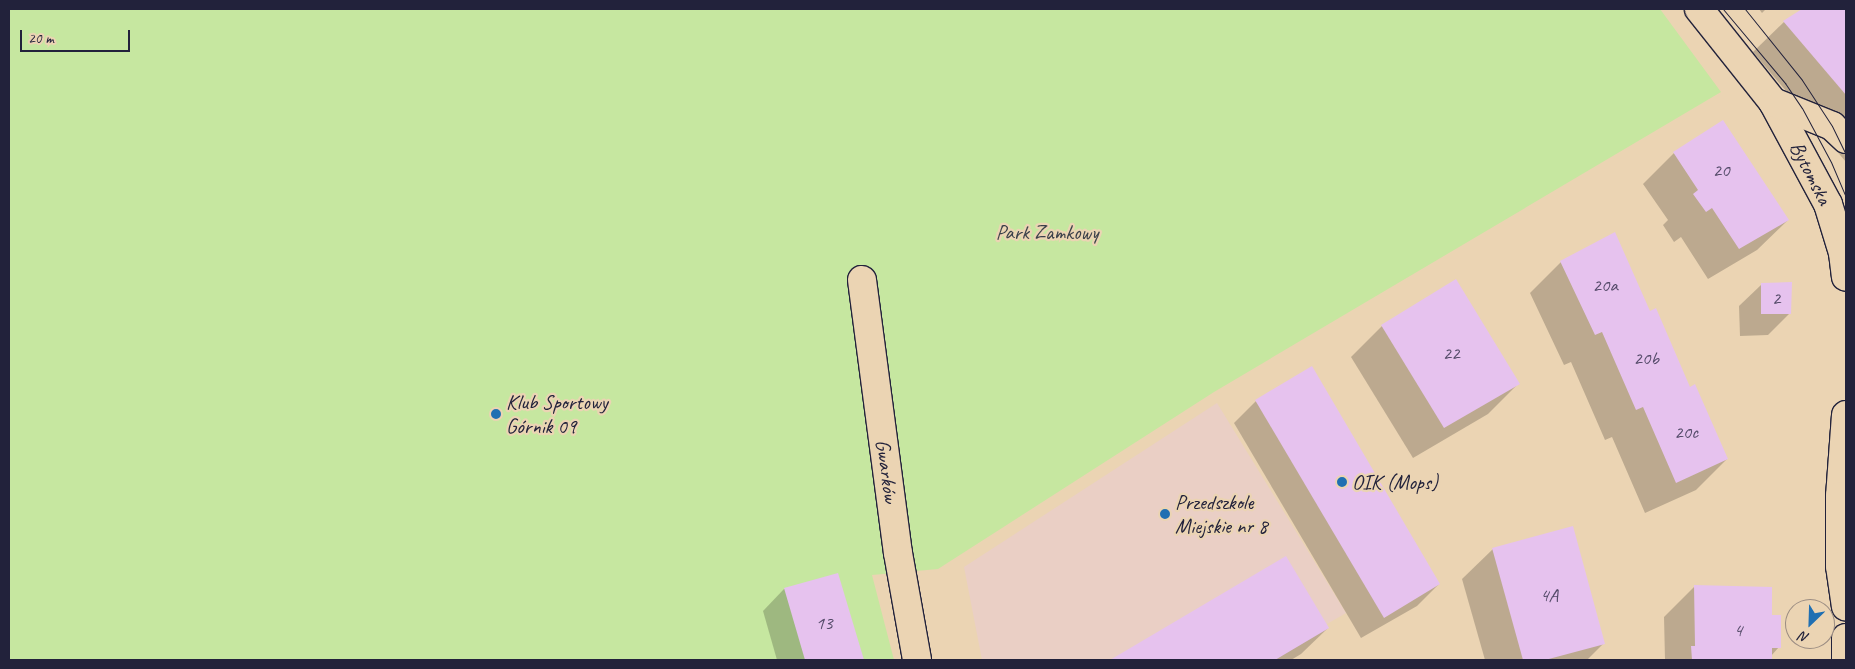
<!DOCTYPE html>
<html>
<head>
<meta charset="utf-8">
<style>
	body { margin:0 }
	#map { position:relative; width:1855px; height:669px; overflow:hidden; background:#ebd4b3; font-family:Caveat,sans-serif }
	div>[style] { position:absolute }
	.built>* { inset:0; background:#eacfc5 }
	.green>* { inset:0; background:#c6e7a0 }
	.shadow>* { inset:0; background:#0003 }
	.building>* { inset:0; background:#e6c2ee }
	.roads { filter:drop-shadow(1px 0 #22223b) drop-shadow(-1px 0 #22223b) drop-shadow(0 1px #22223b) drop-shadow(0 -1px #22223b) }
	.street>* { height:28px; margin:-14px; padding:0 14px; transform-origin:14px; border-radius:14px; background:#ebd4b3 }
	.secondary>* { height:28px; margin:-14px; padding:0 14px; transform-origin:14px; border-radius:14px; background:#ebd4b3 }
	.tram>* { height:1px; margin:-0.5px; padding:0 0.5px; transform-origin:0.5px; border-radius:0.5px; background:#22223b }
	.dots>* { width:14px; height:14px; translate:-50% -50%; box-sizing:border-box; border:2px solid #ebd4b3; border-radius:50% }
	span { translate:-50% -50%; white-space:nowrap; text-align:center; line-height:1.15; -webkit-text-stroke:4.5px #ebd4b3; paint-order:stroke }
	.number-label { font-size:19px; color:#534a68 }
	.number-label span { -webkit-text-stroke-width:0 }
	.street-label { font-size:21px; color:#22223b }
	.park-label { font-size:21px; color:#3b404a }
	.poi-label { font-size:21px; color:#22223b }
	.left { translate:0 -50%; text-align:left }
	.frame { position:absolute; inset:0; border:10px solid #22223b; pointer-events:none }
	.north { position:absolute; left:1785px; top:599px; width:50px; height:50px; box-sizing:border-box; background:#ebd4b3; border:1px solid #9b8d83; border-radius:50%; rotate:204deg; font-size:14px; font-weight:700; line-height:20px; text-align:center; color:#22223b }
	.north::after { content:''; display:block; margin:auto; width:18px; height:22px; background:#1f6fb2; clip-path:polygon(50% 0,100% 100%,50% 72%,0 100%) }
	.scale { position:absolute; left:20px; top:30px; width:110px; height:22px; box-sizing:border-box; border:2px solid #22223b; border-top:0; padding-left:6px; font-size:15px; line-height:18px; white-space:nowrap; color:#22223b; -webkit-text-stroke:4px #ebd4b3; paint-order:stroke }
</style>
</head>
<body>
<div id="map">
	<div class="built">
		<i style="clip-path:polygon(1217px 403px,1346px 613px,1327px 624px,1329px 628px,1275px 660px,982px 660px,964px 567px)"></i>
	</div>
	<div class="green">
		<i style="clip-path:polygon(9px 9px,1660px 9px,1721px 92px,1214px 392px,938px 569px,872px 575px,894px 660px,9px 660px)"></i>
	</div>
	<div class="shadow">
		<i style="clip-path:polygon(1759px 9px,1766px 9px,1762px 13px)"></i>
		<i style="clip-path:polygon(1804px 9px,1846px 9px,1846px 162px,1753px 52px,1784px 22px)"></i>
		<i style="clip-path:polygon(1674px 153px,1788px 220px,1757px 250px,1708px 279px,1681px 237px,1674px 242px,1663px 225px,1668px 220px,1643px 184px)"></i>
		<i style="clip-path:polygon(1561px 262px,1649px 313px,1727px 459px,1696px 490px,1645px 513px,1612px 437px,1605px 440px,1571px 362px,1564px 365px,1530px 293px)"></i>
		<i style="clip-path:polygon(1761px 285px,1790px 313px,1768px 335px,1740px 336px,1739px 306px)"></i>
		<i style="clip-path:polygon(1382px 326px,1519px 383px,1488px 414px,1413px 458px,1351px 357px)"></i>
		<i style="clip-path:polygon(1256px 401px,1439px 584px,1417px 606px,1361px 638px,1234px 423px)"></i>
		<i style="clip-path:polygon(1493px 549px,1603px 644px,1587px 660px,1485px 660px,1462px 579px)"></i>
		<i style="clip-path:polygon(1285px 558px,1328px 628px,1301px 654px,1291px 660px,1113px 660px)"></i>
		<i style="clip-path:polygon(837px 574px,863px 660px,777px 660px,763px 611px,784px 589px)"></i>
		<i style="clip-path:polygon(1694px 587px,1770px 617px,1779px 647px,1771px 656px,1771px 660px,1665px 660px,1664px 617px)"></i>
	</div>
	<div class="building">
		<i style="clip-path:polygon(1802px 9px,1846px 9px,1846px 95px,1783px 21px)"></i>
		<i style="clip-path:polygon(1723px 120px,1789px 220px,1739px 249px,1712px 208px,1706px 212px,1693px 194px,1698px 190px,1673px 152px)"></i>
		<i style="clip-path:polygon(1615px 232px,1650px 311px,1656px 308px,1690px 387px,1695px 384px,1728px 459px,1676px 483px,1643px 407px,1636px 410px,1602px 332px,1595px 335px,1560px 261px)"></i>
		<i style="clip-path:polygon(1456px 279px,1520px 384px,1444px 428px,1381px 325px)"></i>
		<i style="clip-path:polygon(1792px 282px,1791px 314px,1761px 314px,1761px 283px)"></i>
		<i style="clip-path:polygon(1312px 366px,1440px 584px,1384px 618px,1255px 400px)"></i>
		<i style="clip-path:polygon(1573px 526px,1605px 644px,1545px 660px,1523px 660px,1492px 548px)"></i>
		<i style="clip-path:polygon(1286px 556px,1329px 628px,1275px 660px,1110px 660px)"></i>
		<i style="clip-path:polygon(838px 573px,864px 660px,805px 660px,784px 588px)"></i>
		<i style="clip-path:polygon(1694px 585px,1772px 587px,1772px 615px,1781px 615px,1781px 648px,1772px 648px,1772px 660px,1692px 660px,1691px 646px,1695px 646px)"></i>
	</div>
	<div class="roads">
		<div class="street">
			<i style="left:1699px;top:9px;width:119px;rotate:51.5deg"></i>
			<i style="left:1773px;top:102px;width:116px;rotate:61.7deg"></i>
			<i style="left:1828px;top:204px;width:51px;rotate:73deg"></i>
			<i style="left:1843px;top:253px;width:24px;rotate:83deg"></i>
			<i style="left:1773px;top:102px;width:64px;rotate:22.1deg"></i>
			<i style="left:1832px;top:126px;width:19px;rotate:43deg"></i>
			<i style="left:862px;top:280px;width:275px;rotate:82.5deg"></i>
			<i style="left:898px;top:553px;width:109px;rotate:79.9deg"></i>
		</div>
		<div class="secondary">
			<i style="left:1846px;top:415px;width:81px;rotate:94.2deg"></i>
			<i style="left:1840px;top:496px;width:70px;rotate:90deg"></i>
			<i style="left:1840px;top:566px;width:41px;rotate:81.7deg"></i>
			<i style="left:1846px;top:660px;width:22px;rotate:-90deg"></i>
		</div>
	</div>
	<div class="tram">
		<i style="left:1723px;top:9px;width:97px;rotate:50deg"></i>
		<i style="left:1785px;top:83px;width:30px;rotate:56deg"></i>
		<i style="left:1802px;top:108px;width:61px;rotate:61.8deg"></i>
		<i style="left:1831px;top:162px;width:39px;rotate:67deg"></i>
		<i style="left:1745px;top:9px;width:91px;rotate:51.2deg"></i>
		<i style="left:1802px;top:80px;width:55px;rotate:56.9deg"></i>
		<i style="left:1832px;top:126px;width:32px;rotate:64deg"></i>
	</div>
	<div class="dots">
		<i style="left:496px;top:414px;background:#1f6fb2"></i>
		<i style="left:1342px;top:482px;background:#1f6fb2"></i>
		<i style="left:1165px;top:514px;background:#1f6fb2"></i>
	</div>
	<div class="number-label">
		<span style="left:1721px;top:171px">20</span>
		<span style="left:1605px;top:286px">20a</span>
		<span style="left:1776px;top:299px">2</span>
		<span style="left:1451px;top:354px">22</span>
		<span style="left:1646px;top:359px">20b</span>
		<span style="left:1686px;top:433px">20c</span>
		<span style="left:1549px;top:596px">4A</span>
		<span style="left:824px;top:624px">13</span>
		<span style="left:1738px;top:631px">4</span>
	</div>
	<div class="street-label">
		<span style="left:1811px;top:173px;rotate:63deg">Bytomska</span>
		<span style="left:887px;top:471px;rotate:82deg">Gwarków</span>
	</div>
	<div class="park-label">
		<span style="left:1047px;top:232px">Park Zamkowy</span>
	</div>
	<div class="poi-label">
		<span class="left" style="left:506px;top:414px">Klub Sportowy<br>Górnik 09</span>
		<span class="left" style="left:1352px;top:482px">OIK (Mops)</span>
		<span class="left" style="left:1175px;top:514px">Przedszkole<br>Miejskie nr 8</span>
	</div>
	<div class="frame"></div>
	<div class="north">N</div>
	<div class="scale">20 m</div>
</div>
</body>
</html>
